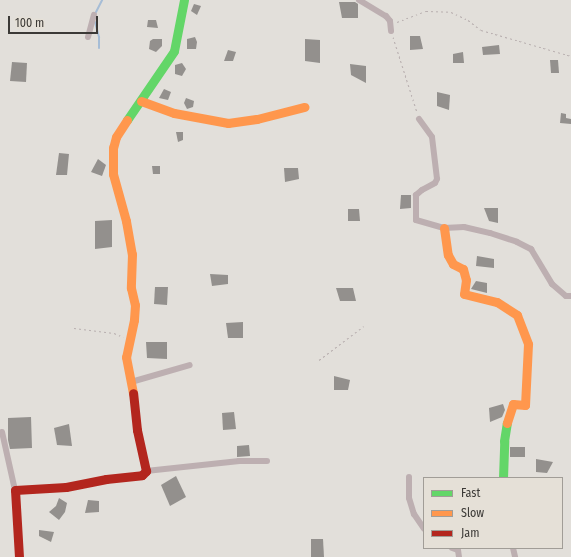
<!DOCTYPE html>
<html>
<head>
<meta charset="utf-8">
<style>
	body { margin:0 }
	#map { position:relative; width:571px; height:557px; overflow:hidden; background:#e2dfda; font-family:"Fira Sans Condensed",sans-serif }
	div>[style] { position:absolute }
	.stream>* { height:2px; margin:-1px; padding:0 1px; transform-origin:1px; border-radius:1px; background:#a6bdd6 }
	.building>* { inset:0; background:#93908d }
	.path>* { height:1px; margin-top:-0.5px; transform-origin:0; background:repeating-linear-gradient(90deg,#b8afaf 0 2px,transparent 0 5px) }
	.street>* { height:6px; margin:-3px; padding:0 3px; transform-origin:3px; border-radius:3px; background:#bdafb1 }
	.fast>* { height:9px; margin:-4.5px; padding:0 4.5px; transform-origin:4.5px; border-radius:4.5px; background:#63d668 }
	.slow>* { height:9px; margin:-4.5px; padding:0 4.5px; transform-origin:4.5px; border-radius:4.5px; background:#ff974d }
	.jam>* { height:9px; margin:-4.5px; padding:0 4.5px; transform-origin:4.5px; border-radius:4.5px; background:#b3261e }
	span { translate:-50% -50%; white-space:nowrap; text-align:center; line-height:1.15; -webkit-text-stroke:4px #e5e0d7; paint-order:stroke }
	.legend { position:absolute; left:423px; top:477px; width:140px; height:72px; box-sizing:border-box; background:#e5e0d7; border:1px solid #a19d97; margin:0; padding:5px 7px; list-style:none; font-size:12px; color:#3b3936 }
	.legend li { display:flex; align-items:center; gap:8px; height:20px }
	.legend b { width:20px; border:1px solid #a19d97 }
	.scale { position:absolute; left:8px; top:16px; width:90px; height:18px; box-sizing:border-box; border:2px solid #3b3936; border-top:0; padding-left:5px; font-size:12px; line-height:14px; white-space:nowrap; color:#3b3936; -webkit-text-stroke:3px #e5e0d7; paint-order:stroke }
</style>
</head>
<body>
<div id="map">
	<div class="stream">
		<i style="left:95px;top:14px;width:16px;rotate:-63deg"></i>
		<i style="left:95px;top:22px;width:16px;rotate:75deg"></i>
		<i style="left:99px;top:37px;width:11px;rotate:90deg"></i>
	</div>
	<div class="building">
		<i style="clip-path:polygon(339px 2px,355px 2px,358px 4px,358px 18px,342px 18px)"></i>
		<i style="clip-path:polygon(194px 4px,201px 6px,197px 15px,191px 11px)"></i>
		<i style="clip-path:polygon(148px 20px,156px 20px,158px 28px,147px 27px)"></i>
		<i style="clip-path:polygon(410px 36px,420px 36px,423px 49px,410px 50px)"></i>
		<i style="clip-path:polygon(195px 37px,197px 42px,196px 49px,187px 49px,187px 39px)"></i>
		<i style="clip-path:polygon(153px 39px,162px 39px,162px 46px,156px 52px,149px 49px,150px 41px)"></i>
		<i style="clip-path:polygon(305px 39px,320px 40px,320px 63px,305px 61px)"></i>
		<i style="clip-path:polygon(499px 45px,500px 54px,483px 55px,482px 47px)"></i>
		<i style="clip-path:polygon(228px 50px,236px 52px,233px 61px,224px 61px)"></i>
		<i style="clip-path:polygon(463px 52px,464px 63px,453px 63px,453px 54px)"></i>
		<i style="clip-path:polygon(550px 60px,558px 60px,559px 73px,551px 73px)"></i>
		<i style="clip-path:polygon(12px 62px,27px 63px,26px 82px,10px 81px)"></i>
		<i style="clip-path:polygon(182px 63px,186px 69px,182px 76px,175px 74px,175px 65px)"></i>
		<i style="clip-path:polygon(350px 64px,366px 66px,366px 83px,351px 75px)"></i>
		<i style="clip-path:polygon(164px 89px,171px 92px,168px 100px,159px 98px)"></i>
		<i style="clip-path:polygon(437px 92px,450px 95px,449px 110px,437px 106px)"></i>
		<i style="clip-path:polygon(186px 98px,194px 101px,193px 107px,187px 109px,184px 103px)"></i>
		<i style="clip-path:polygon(561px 113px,566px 114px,566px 118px,571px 119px,571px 124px,560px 123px)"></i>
		<i style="clip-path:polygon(176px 132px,183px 132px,183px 140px,178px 142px)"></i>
		<i style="clip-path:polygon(59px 153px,69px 154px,67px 175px,56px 175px)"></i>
		<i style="clip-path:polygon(98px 159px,106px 165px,102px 176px,91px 172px)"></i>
		<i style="clip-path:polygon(152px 166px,160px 166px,160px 174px,153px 174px)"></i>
		<i style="clip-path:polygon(284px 168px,298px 168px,299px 179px,285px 182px)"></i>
		<i style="clip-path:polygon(401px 195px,411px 195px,411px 208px,400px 209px)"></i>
		<i style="clip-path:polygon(484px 208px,498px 208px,498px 223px,489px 221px)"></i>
		<i style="clip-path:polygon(348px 209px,359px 209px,360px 221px,348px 221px)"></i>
		<i style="clip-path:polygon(112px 220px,112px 247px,95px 249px,95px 221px)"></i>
		<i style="clip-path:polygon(477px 256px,494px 259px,494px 268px,476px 266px)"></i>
		<i style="clip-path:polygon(210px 274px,228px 275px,228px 284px,212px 286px)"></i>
		<i style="clip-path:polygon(476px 281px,487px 283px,487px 293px,471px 289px)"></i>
		<i style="clip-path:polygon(155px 287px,168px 287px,167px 305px,154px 304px)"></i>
		<i style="clip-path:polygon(336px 288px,353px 288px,356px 301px,340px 301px)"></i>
		<i style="clip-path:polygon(243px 322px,243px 338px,228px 338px,226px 323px)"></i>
		<i style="clip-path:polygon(146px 342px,167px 342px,167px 359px,147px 358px)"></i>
		<i style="clip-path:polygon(334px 376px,350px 380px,348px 390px,334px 390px)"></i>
		<i style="clip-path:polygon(503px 404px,505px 410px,502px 417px,490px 422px,489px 408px)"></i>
		<i style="clip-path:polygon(234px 412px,236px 429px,223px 430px,222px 413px)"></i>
		<i style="clip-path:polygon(31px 417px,32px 448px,10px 449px,8px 440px,8px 418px)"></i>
		<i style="clip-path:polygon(69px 424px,72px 446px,57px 445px,54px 428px)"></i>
		<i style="clip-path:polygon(249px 445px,250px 456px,237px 457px,237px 446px)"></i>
		<i style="clip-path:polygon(510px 447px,525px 447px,525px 457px,510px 457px)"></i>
		<i style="clip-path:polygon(536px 459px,553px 462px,547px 473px,536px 472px)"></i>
		<i style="clip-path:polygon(176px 476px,186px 497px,170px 506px,161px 485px)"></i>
		<i style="clip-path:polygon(59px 498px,67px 503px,65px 512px,59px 520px,49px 512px,56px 506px)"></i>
		<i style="clip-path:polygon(88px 500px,99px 501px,99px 512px,85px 513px)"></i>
		<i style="clip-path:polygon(39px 530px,54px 532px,51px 542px,39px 536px)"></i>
		<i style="clip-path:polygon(311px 539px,323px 539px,324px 557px,311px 557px)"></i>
	</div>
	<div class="path">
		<i style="left:397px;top:22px;width:31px;rotate:-21deg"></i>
		<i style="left:426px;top:11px;width:25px;rotate:2deg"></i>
		<i style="left:451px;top:12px;width:19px;rotate:25deg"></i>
		<i style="left:468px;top:20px;width:16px;rotate:38deg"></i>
		<i style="left:481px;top:30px;width:94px;rotate:16.1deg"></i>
		<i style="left:393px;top:37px;width:79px;rotate:72.3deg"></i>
		<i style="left:74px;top:328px;width:40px;rotate:7.1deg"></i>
		<i style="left:114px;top:333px;width:10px;rotate:24deg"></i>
		<i style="left:319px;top:360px;width:56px;rotate:-37.1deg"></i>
	</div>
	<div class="street">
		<i style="left:359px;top:0;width:31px;rotate:31deg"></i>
		<i style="left:386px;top:16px;width:6px;rotate:51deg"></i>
		<i style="left:390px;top:21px;width:10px;rotate:84deg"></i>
		<i style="left:88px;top:37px;width:23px;rotate:-75deg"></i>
		<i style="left:419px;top:119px;width:22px;rotate:54deg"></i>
		<i style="left:432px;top:137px;width:42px;rotate:83.2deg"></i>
		<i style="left:437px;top:179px;width:4px;rotate:117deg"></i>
		<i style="left:435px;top:183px;width:15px;rotate:152deg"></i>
		<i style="left:422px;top:190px;width:8px;rotate:140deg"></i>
		<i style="left:416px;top:195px;width:25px;rotate:90deg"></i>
		<i style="left:416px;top:220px;width:29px;rotate:16deg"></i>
		<i style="left:444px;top:228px;width:20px;rotate:-3deg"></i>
		<i style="left:464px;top:227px;width:27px;rotate:13deg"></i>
		<i style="left:490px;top:233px;width:28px;rotate:18deg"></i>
		<i style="left:517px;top:242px;width:16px;rotate:27deg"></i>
		<i style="left:531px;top:249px;width:41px;rotate:59deg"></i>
		<i style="left:552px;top:284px;width:18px;rotate:41deg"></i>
		<i style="left:566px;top:296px;width:5px"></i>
		<i style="left:131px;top:382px;width:61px;rotate:-16.1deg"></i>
		<i style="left:2px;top:432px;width:59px;rotate:77.4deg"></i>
		<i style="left:146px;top:471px;width:94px;rotate:-6.1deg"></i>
		<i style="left:239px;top:461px;width:28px"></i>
		<i style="left:409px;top:477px;width:21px;rotate:90deg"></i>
		<i style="left:409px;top:498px;width:17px;rotate:73deg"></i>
		<i style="left:414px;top:514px;width:18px;rotate:56deg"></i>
		<i style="left:452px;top:548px;width:6px;rotate:18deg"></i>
		<i style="left:458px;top:550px;width:7px;rotate:82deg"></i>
		<i style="left:513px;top:548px;width:9px;rotate:77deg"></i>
	</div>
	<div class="fast">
		<i style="left:127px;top:120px;width:83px;rotate:-55.7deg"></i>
		<i style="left:174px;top:51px;width:52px;rotate:-78.9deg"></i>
		<i style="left:503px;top:478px;width:37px;rotate:-88deg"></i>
		<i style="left:504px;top:441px;width:18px;rotate:-81deg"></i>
	</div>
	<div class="slow">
		<i style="left:141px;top:101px;width:35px;rotate:20deg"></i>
		<i style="left:174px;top:113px;width:55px;rotate:10.5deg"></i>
		<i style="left:228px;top:123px;width:29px;rotate:-8deg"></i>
		<i style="left:257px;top:119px;width:49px;rotate:-14.3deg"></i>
		<i style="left:127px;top:120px;width:20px;rotate:123deg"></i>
		<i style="left:116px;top:137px;width:11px;rotate:105deg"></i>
		<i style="left:113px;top:148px;width:26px;rotate:90deg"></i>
		<i style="left:113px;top:174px;width:49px;rotate:74.5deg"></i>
		<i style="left:126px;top:221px;width:34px;rotate:80deg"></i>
		<i style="left:132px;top:254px;width:34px;rotate:92deg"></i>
		<i style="left:131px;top:288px;width:17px;rotate:77deg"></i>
		<i style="left:135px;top:305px;width:15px;rotate:94deg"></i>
		<i style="left:134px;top:320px;width:38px;rotate:102deg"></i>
		<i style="left:126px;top:357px;width:37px;rotate:79deg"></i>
		<i style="left:444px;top:228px;width:27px;rotate:82deg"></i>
		<i style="left:448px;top:255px;width:10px;rotate:61deg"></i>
		<i style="left:453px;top:264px;width:11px;rotate:27deg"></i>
		<i style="left:463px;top:269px;width:11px;rotate:75deg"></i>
		<i style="left:466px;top:280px;width:14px;rotate:98deg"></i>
		<i style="left:464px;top:294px;width:34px;rotate:14deg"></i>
		<i style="left:497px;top:302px;width:24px;rotate:33deg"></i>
		<i style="left:517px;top:315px;width:31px;rotate:69deg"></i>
		<i style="left:528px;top:344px;width:61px;rotate:92.8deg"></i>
		<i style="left:525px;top:405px;width:12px;rotate:-175deg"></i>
		<i style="left:513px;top:404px;width:20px;rotate:108deg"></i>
	</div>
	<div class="jam">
		<i style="left:19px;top:557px;width:67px;rotate:-93.4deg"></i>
		<i style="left:15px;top:490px;width:51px;rotate:-3.4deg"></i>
		<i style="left:66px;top:487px;width:41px;rotate:-11.3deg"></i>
		<i style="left:106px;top:479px;width:36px;rotate:-6deg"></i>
		<i style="left:142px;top:475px;width:6px;rotate:-45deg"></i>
		<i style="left:146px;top:471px;width:42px;rotate:-102.4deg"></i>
		<i style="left:137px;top:430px;width:37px;rotate:-96deg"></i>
	</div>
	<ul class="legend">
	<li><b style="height:5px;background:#63d668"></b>Fast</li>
	<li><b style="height:5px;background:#ff974d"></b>Slow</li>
	<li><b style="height:5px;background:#b3261e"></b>Jam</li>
	</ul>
	<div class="scale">100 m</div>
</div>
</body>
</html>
